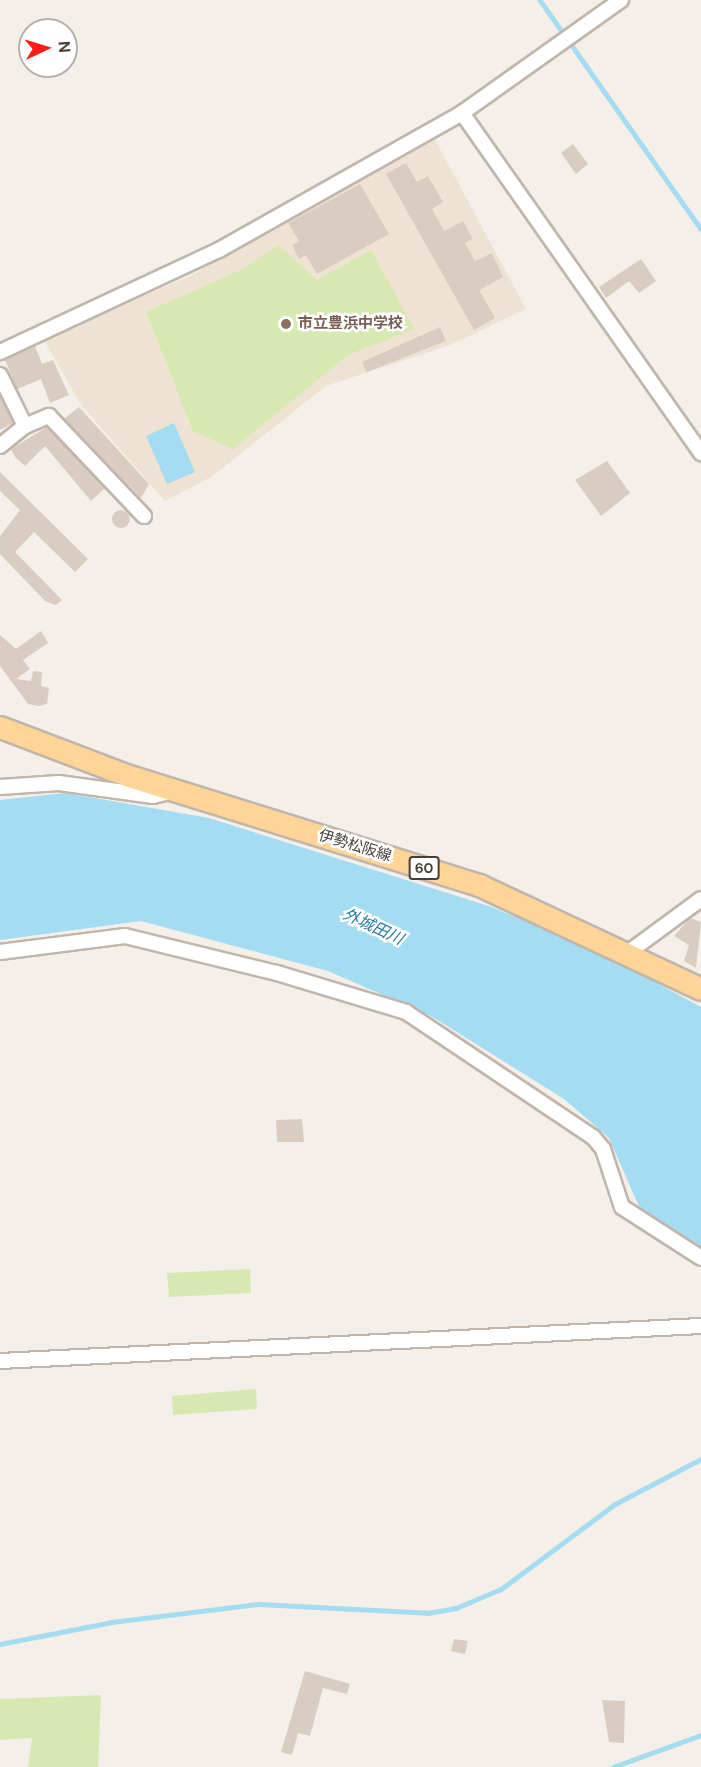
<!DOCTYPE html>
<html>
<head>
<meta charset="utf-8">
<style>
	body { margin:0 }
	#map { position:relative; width:701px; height:1767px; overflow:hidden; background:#f4efe9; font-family:"DM Sans","Noto Sans JP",sans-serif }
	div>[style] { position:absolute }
	.education>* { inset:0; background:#eee3d2 }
	.green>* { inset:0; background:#d7e9b1 }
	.water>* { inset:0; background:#a4dcf2 }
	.stream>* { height:4.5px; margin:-2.25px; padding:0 2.25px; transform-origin:2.25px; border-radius:2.25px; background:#a4dcf2 }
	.building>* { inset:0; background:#d9cdc1 }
	.round { border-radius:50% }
	.roads { filter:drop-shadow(2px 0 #c0b6ab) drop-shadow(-2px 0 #c0b6ab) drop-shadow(0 2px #c0b6ab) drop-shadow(0 -2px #c0b6ab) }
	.minor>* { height:14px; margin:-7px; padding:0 7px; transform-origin:7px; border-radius:7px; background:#fff }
	.primary>* { height:21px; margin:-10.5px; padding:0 10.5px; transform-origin:10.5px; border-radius:10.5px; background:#ffd497 }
	.dots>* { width:16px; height:16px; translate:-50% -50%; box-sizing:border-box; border:3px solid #fff; border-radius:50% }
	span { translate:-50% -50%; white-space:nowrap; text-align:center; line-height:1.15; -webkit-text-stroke:5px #fff; paint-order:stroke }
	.shield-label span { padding:2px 4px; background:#fff; border:2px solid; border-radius:4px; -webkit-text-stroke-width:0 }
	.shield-label { font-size:14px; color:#483f37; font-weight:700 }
	.education-label { font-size:15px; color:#785e54; font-weight:700 }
	.left { translate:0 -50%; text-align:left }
	.street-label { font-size:15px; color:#483f37 }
	.water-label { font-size:16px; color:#297b9e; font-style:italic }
	.north { position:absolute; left:18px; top:18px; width:60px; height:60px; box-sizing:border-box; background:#fff; border:2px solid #b6b2af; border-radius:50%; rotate:86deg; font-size:16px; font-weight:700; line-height:24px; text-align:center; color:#483f37 }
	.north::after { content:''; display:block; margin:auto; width:21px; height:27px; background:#fd1c17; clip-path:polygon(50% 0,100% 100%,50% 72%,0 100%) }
</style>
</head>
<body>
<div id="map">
	<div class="education">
		<i style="clip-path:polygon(433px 136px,526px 309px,450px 345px,326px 386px,211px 477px,165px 501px,81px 405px,44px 340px,192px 275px)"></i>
	</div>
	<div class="green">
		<i style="clip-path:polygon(278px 245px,317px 280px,371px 250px,414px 329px,348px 355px,233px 449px,193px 431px,146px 312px,245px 268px)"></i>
		<i style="clip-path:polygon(250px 1269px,251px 1293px,169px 1297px,167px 1273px)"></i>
		<i style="clip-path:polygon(256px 1389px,257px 1409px,173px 1415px,172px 1396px)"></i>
		<i style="clip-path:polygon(101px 1695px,98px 1767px,28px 1767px,32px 1738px,0 1740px,0 1699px)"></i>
	</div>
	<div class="water">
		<i style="clip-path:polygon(174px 423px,195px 472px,167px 484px,146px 436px)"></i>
		<i style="clip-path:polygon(66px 793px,209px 818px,492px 907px,607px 956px,701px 1007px,701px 1247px,641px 1211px,609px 1138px,564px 1099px,431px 1016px,328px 971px,141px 921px,0 940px,0 800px)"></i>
	</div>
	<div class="stream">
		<i style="left:540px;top:0;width:280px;rotate:54.9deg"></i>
		<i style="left:0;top:1644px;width:114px;rotate:-11.1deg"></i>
		<i style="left:112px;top:1622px;width:148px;rotate:-7deg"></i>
		<i style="left:259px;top:1604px;width:169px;rotate:3deg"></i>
		<i style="left:428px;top:1613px;width:28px;rotate:-10deg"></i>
		<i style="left:456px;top:1608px;width:49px;rotate:-22.9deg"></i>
		<i style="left:501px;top:1589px;width:142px;rotate:-36.7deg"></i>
		<i style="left:615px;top:1504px;width:97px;rotate:-27.6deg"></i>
		<i style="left:613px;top:1767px;width:94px;rotate:-20deg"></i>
	</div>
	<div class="building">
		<i style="clip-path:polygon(573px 144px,588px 164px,576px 174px,561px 153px)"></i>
		<i style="clip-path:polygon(406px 163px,417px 182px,428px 176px,443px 202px,432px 209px,444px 231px,463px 221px,473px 239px,465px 243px,475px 261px,492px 253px,503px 277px,479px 290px,495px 318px,474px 330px,386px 174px)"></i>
		<i style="clip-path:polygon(360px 184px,389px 234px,317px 274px,306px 255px,299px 259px,292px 245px,299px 241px,288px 223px)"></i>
		<i style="clip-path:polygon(641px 259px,656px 281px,639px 293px,629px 281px,606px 298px,599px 287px)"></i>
		<i style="clip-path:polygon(440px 327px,446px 341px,367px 372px,362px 362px)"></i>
		<i style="clip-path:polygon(35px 346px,42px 364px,53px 360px,69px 395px,50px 403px,41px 379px,17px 389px,5px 360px)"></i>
		<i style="clip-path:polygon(0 395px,13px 423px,0 430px)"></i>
		<i style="clip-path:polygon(79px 407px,149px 484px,141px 498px,64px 419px)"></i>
		<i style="clip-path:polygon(47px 427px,105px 488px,91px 501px,45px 446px,25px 466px,15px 457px,11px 449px)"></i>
		<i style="clip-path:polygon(607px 461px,630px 493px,601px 516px,575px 480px)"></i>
		<i style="clip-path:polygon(0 472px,88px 559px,75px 572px,34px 532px,15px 552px,62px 600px,56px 605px,45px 601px,0 554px,0 536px,20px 510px,0 491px)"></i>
		<i class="round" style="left:112px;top:510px;width:18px;height:18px"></i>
		<i style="clip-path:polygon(41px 631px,48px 643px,23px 660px,30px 669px,16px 679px,31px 681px,33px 671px,42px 672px,41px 686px,49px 688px,47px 704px,39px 706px,28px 704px,0 666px,0 635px,16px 649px)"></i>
		<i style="clip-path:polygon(690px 918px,701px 922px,696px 968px,684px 961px,689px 945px,674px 936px)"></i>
		<i style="clip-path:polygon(302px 1119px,304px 1142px,277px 1142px,276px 1120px)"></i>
		<i style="clip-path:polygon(454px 1639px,468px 1641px,465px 1654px,451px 1651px)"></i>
		<i style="clip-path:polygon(305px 1671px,350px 1684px,347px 1694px,323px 1688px,310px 1736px,298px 1733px,292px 1755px,281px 1752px)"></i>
		<i style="clip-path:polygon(602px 1700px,625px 1701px,624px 1743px,609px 1742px)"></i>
	</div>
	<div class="roads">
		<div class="minor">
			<i style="left:462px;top:113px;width:416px;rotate:54.9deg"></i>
			<i style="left:0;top:352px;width:242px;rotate:-25deg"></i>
			<i style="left:219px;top:250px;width:279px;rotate:-29.4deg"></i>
			<i style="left:462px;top:113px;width:195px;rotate:-35.4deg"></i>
			<i style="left:0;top:375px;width:57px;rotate:63.9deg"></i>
			<i style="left:0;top:446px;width:32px;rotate:-39deg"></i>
			<i style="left:25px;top:426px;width:26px;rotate:-23deg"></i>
			<i style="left:49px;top:416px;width:138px;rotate:46.5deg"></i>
			<i style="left:0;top:787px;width:59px;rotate:-3.9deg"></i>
			<i style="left:59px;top:783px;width:95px;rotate:7.9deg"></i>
			<i style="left:153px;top:796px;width:21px;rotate:-14deg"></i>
			<i style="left:0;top:952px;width:126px;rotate:-7.3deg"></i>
			<i style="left:125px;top:936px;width:156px;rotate:13.7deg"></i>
			<i style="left:277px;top:973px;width:135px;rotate:16.8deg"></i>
			<i style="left:406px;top:1012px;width:225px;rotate:33.8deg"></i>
			<i style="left:593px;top:1137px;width:16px;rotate:50deg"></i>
			<i style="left:603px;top:1149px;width:61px;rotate:71.9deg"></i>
			<i style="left:622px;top:1207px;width:94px;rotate:32.8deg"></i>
			<i style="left:629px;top:952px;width:89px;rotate:-36.4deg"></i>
			<i style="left:0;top:1361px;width:702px;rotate:-2.86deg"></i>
		</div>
		<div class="primary">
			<i style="left:0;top:727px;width:138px;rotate:20.8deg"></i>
			<i style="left:129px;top:776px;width:367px;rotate:17.3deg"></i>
			<i style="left:479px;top:885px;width:245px;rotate:25.1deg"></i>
		</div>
	</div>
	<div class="dots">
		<i style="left:286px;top:324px;background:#8d6e63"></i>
	</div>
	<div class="shield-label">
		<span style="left:424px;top:868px">60</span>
	</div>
	<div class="education-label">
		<span class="left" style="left:298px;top:324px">市立豊浜中学校</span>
	</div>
	<div class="street-label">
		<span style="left:355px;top:846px;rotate:17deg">伊勢松阪線</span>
	</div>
	<div class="water-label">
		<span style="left:373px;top:927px;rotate:25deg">外城田川</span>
	</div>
	<div class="north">N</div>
</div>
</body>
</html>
